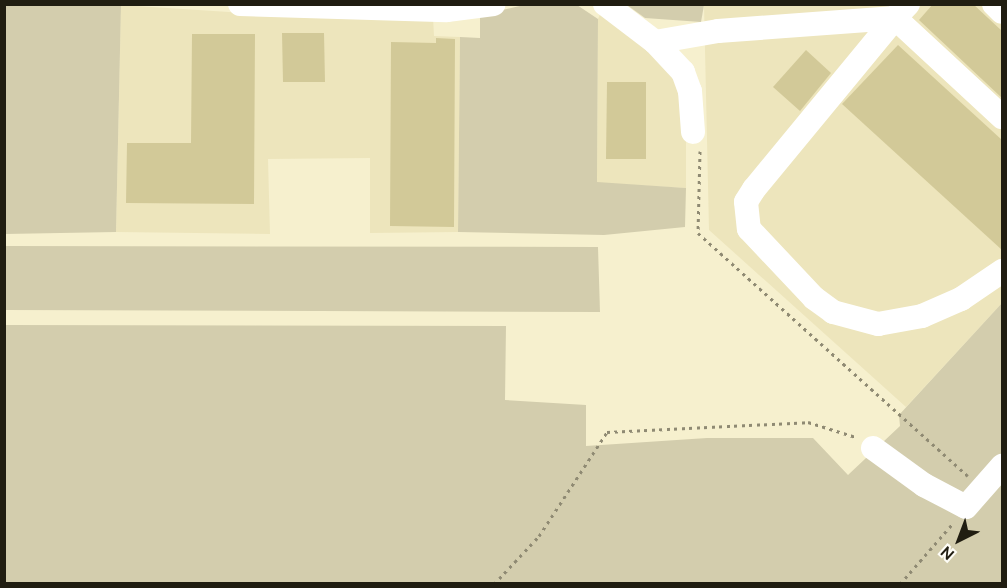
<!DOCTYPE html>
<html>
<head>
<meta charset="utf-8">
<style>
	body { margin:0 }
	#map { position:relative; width:1007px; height:588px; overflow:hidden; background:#f6f0ce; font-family:Ubuntu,sans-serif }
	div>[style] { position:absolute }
	.built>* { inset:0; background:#ede5bc }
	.green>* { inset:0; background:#d3cdad }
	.building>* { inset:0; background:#d2c998 }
	.path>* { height:3px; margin-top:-1.5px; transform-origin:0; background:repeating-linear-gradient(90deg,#8f8a73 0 3px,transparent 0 7.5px) }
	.minor>* { height:24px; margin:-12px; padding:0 12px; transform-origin:12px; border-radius:12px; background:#fff }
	span { translate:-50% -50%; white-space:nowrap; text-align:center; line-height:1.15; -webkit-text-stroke:4.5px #fefdf6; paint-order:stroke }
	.frame { position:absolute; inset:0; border:6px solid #201d11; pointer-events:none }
	.north { position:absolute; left:929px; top:510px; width:60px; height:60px; -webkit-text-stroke:4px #fefdf6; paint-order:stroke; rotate:222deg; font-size:16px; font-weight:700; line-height:24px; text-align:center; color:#201d11 }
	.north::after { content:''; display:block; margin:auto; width:21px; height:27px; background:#201d11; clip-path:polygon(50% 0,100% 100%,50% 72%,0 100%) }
</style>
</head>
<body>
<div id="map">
	<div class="built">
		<i style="clip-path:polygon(121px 5px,260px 14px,433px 17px,434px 36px,460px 37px,458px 232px,370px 233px,370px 158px,268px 159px,270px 234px,116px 232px)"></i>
		<i style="clip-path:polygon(704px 5px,1002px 5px,1002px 303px,906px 407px,709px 230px)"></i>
		<i style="clip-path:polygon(602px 10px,678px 75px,686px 129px,686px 188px,597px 183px,598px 19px)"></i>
	</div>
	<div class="green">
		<i style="clip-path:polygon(4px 5px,121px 5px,116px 232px,5px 234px)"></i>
		<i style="clip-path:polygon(524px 5px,577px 5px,598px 19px,597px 182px,686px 188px,685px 227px,604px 235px,458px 232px,460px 37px,480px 38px,480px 15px)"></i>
		<i style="clip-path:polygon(627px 5px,704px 5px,701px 22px,645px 18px)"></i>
		<i style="clip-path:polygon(5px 246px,598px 247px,600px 312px,5px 310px)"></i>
		<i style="clip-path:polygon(1002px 303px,1002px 583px,5px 584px,5px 325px,506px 326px,505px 400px,586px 405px,586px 446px,707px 438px,813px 438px,848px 475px,900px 426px,899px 415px)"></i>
	</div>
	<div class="building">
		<i style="clip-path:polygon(933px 4px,973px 4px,1002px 31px,1002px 98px,919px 20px)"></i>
		<i style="clip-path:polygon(282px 33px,324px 33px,325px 82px,283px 82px)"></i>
		<i style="clip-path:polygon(192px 34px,255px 34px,254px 204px,126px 203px,127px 143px,191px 143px)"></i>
		<i style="clip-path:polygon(436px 38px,455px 39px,454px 227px,390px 226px,391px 42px,436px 43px)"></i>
		<i style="clip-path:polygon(898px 45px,1002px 140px,1002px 250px,842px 104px)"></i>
		<i style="clip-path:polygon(806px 50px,831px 73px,800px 111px,773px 87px)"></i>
		<i style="clip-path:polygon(607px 82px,646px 82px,646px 159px,606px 159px)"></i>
	</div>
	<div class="path">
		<i style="left:700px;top:151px;width:82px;rotate:91.4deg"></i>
		<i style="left:698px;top:233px;width:363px;rotate:42deg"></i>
		<i style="left:494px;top:584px;width:66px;rotate:-46.8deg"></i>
		<i style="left:539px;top:536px;width:124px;rotate:-56.8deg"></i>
		<i style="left:607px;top:432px;width:201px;rotate:-2.8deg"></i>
		<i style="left:808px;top:422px;width:50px;rotate:17.4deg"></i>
		<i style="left:900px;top:584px;width:82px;rotate:-48.9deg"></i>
	</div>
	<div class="minor">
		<i style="left:240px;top:4px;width:207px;rotate:1.7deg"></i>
		<i style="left:447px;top:10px;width:47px;rotate:-7.3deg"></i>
		<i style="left:605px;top:4px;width:63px;rotate:37.2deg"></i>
		<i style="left:655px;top:42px;width:41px;rotate:47deg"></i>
		<i style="left:683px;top:72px;width:20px;rotate:70deg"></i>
		<i style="left:690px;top:91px;width:41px;rotate:85.8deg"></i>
		<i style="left:908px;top:4px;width:19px;rotate:133deg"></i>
		<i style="left:895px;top:18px;width:146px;rotate:42.8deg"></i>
		<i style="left:994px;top:4px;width:11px;rotate:45deg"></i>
		<i style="left:895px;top:18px;width:222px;rotate:129.5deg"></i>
		<i style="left:754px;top:189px;width:15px;rotate:122deg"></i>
		<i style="left:746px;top:202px;width:27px;rotate:84deg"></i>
		<i style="left:749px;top:229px;width:95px;rotate:46.7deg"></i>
		<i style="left:814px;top:298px;width:24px;rotate:36deg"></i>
		<i style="left:833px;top:312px;width:47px;rotate:14.9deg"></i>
		<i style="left:878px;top:324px;width:45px;rotate:-10.3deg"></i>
		<i style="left:922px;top:316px;width:43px;rotate:-23.6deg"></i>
		<i style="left:961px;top:299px;width:50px;rotate:-34.3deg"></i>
		<i style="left:655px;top:42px;width:64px;rotate:-9.9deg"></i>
		<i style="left:718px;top:31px;width:177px;rotate:-4.2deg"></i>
		<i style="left:873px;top:448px;width:63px;rotate:36deg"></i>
		<i style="left:924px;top:485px;width:47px;rotate:27.6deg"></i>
		<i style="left:966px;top:507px;width:55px;rotate:-48.7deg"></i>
	</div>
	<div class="frame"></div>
	<div class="north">N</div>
</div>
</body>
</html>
